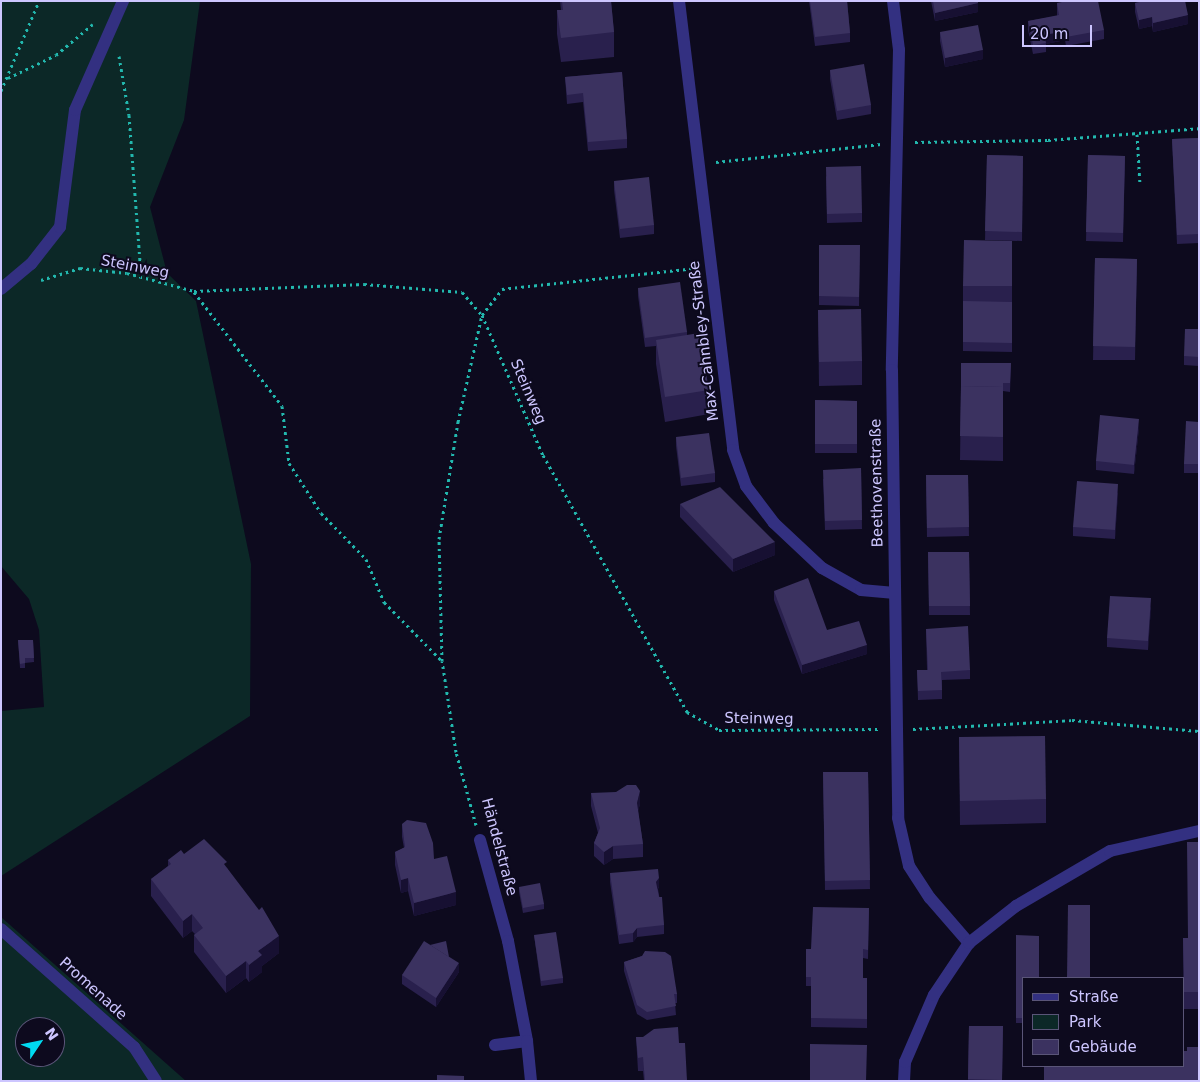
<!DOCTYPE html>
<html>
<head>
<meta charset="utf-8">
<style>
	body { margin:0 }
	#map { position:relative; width:1200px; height:1082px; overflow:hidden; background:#0d0a1e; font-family:"DejaVu Sans",sans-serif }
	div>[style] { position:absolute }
	.green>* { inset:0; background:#0c2827 }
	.path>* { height:3px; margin-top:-1.5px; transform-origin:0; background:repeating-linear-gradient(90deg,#22b8ae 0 2.5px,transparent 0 6.5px) }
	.minor>* { height:12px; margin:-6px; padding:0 6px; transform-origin:6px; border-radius:6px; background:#333081 }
	.wall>* { inset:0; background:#29204d }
	.shaded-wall>* { inset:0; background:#171032 }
	.building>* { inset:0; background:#3b3260 }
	span { translate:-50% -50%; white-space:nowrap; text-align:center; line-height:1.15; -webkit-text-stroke:4px #0d0a1e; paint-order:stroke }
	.street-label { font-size:15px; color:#cdc6ff }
	.frame { position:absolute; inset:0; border:2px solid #cdc6ff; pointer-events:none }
	.legend { position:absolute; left:1022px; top:977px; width:162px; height:90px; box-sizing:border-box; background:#0d0a1e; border:1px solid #5a5578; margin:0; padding:6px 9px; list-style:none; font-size:15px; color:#cdc6ff }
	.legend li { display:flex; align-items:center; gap:10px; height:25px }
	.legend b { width:25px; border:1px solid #5a5578 }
	.north { position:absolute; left:15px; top:1017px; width:50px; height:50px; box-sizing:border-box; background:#0d0a1e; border:1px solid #5a5578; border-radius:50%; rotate:56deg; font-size:14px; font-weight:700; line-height:20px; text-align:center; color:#cdc6ff }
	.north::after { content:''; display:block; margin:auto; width:18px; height:22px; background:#00daf1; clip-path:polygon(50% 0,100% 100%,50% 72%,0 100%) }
	.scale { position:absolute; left:1022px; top:25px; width:70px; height:22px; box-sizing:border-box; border:2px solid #cdc6ff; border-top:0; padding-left:6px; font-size:15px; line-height:18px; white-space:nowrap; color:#cdc6ff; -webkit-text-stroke:4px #0d0a1e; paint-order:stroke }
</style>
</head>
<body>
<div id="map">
	<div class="green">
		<i style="clip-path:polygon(1px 1px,200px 1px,184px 120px,150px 207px,167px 273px,196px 301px,251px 564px,250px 716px,1px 876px,1px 711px,44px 707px,39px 630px,29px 599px,1px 566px)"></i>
		<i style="clip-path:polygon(evenodd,1px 917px,186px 1081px,1px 1081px,1px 917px,25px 1027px,55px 1027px,55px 1057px,25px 1057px,25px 1027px)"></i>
	</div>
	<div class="path">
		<i style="left:119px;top:56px;width:60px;rotate:80.4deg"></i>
		<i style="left:129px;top:115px;width:161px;rotate:85.7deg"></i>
		<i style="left:8px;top:78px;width:53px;rotate:-25.6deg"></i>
		<i style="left:56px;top:55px;width:48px;rotate:-40deg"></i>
		<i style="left:1px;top:91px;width:98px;rotate:-67.1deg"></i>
		<i style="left:1137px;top:134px;width:50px;rotate:86.6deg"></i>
		<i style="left:915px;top:142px;width:133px;rotate:-0.9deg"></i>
		<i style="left:1048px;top:140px;width:151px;rotate:-4.5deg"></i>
		<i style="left:716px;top:162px;width:166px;rotate:-6.2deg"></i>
		<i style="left:41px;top:280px;width:41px;rotate:-17.1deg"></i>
		<i style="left:80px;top:268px;width:47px;rotate:6.1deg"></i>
		<i style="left:127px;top:273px;width:69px;rotate:15deg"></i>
		<i style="left:194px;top:291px;width:170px;rotate:-2.4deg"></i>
		<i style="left:364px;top:284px;width:98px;rotate:4.7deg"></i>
		<i style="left:462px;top:292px;width:30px;rotate:49deg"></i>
		<i style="left:482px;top:315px;width:153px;rotate:66.5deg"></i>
		<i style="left:543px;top:455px;width:295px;rotate:60.7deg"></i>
		<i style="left:687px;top:712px;width:37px;rotate:29deg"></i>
		<i style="left:719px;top:730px;width:160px;rotate:-0.4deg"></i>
		<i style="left:194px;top:292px;width:144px;rotate:52.3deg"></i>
		<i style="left:282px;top:406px;width:57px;rotate:83deg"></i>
		<i style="left:289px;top:463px;width:59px;rotate:57.4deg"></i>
		<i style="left:321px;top:513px;width:64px;rotate:45.6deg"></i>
		<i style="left:366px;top:559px;width:47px;rotate:67.3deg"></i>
		<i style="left:384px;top:602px;width:81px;rotate:45.5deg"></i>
		<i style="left:913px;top:729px;width:159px;rotate:-3.2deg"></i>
		<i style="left:1072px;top:720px;width:127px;rotate:5deg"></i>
		<i style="left:476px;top:825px;width:76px;rotate:-105.3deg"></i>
		<i style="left:456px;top:752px;width:92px;rotate:-98.7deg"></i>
		<i style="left:442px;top:661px;width:122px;rotate:-91.4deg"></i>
		<i style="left:439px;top:539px;width:119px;rotate:-80.8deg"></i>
		<i style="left:458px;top:422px;width:110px;rotate:-77.4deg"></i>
		<i style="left:482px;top:315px;width:33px;rotate:-52deg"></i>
		<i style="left:502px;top:289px;width:193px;rotate:-6.2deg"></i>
	</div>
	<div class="minor">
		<i style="left:679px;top:1px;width:452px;rotate:83.1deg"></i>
		<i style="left:733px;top:450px;width:38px;rotate:70deg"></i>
		<i style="left:746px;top:486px;width:46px;rotate:52.9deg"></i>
		<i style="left:774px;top:523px;width:66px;rotate:43.2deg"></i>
		<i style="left:822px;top:568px;width:45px;rotate:29.4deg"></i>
		<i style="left:861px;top:590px;width:34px;rotate:5deg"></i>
		<i style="left:893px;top:1px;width:49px;rotate:83deg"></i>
		<i style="left:899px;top:50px;width:320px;rotate:91.3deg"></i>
		<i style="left:892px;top:370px;width:448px;rotate:89.2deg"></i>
		<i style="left:898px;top:818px;width:49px;rotate:77.1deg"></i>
		<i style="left:909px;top:866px;width:38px;rotate:57deg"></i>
		<i style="left:930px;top:898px;width:60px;rotate:49.1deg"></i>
		<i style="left:1px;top:289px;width:39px;rotate:-40deg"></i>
		<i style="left:31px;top:264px;width:47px;rotate:-51.9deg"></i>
		<i style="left:60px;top:227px;width:118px;rotate:-82.7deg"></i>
		<i style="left:75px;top:110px;width:119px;rotate:-66.2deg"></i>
		<i style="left:480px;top:840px;width:105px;rotate:74.5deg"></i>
		<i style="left:508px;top:941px;width:102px;rotate:79.2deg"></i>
		<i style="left:1px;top:929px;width:178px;rotate:41.6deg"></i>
		<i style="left:134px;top:1047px;width:40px;rotate:57.1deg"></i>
		<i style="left:495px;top:1045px;width:32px;rotate:-7deg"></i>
		<i style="left:527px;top:1041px;width:40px;rotate:84.3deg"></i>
		<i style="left:904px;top:1081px;width:19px;rotate:-87deg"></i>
		<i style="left:905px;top:1062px;width:73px;rotate:-66.6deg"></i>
		<i style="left:934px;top:995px;width:63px;rotate:-56.1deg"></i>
		<i style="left:969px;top:943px;width:60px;rotate:-38.2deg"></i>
		<i style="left:1016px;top:906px;width:109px;rotate:-30.3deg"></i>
		<i style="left:1110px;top:851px;width:91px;rotate:-12.7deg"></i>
	</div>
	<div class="wall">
		<i style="clip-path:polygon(560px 1px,611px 1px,614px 32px,614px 57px,561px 62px,557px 34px,557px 10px,561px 10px)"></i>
		<i style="clip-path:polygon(809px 1px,847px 1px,850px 33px,850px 42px,815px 46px)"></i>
		<i style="clip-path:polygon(931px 1px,978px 1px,978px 12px,935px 21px)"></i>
		<i style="clip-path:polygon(1143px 1px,1185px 1px,1188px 24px,1153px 32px,1152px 26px,1139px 29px,1135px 12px,1135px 3px)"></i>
		<i style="clip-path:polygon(1057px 3px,1104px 30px,1104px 39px,1066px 46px,1065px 40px,1046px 44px,1046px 52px,1033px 54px,1028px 30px,1028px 21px,1057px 16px)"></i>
		<i style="clip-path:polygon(940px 32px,983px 59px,945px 67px,940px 41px)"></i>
		<i style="clip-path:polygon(830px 70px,871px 105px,871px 114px,837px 120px,830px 79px)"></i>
		<i style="clip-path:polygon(622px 72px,627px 139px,627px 148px,588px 151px,583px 102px,567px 104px,565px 77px)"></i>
		<i style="clip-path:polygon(1199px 138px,1199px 243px,1177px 244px,1172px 139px)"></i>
		<i style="clip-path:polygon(987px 155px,1023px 156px,1022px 241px,985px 240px)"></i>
		<i style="clip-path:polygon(1088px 155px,1125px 156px,1123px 242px,1086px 241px)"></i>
		<i style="clip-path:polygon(826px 176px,862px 213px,862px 222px,827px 223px)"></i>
		<i style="clip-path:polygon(614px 181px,654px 225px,654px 234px,620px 238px,614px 190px)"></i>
		<i style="clip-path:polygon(1012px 241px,1012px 352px,963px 351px,963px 286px)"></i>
		<i style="clip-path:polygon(819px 245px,860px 245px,859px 306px,819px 305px)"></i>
		<i style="clip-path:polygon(1095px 258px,1137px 259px,1135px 360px,1093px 360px)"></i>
		<i style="clip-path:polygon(638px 288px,687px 332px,687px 335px,709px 390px,709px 414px,665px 422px,656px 364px,656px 346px,645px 347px,638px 296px)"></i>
		<i style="clip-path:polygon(818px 310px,862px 361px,862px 385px,819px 386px)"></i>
		<i style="clip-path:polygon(1199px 329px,1199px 366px,1184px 365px,1184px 356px)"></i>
		<i style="clip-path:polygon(1011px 363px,1010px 392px,1003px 391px,1003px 461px,960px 460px,961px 386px)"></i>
		<i style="clip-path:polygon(815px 400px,857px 401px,857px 453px,815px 453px)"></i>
		<i style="clip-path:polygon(1199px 422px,1199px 473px,1184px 473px,1184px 464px)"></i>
		<i style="clip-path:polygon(1139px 428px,1134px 474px,1096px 470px,1096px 461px)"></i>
		<i style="clip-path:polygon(676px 437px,715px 473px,715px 482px,681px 486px,676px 446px)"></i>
		<i style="clip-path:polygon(861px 468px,862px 529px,825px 530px,823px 479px)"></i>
		<i style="clip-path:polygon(926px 475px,968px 475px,969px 536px,927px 537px)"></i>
		<i style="clip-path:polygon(1118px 493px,1115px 539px,1073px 536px,1073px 527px)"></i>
		<i style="clip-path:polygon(680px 504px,775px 555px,733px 572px,680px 517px)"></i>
		<i style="clip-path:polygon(928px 552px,969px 552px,970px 615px,929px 615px)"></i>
		<i style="clip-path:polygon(774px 591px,827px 630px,867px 654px,802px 674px,774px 600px)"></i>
		<i style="clip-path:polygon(1151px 607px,1148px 650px,1107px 647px,1107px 638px)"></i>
		<i style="clip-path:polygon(926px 629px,970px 670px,970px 679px,942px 680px,942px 699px,918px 700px,917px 670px,927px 670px)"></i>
		<i style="clip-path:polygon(18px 640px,33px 640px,34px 662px,25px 663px,25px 668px,20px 668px)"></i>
		<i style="clip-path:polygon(959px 737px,1046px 799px,1046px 823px,960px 825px)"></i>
		<i style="clip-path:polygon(823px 772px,868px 772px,870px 889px,825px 890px)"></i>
		<i style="clip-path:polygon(591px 793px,640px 804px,638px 811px,643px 844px,643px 857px,613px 859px,604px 865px,594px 856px,594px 843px,598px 833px,591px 806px)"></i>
		<i style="clip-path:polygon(402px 824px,434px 859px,456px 905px,414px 916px,408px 891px,401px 893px,395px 865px,395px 852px,404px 848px,402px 837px)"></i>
		<i style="clip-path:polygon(1199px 842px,1199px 1009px,1184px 1009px,1183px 938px,1188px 938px)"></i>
		<i style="clip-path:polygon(184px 854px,227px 868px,279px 953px,262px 966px,262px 972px,249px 982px,246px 978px,226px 993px,194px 952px,194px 935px,195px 934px,192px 931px,183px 938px,151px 896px,151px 879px,168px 866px,168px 860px)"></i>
		<i style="clip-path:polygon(610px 873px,659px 887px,658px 889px,664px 925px,664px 934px,637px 937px,633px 942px,619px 944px,610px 882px)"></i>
		<i style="clip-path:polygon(519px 887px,544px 904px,544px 909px,523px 913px,519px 892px)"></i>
		<i style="clip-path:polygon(869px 908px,868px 959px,863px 958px,863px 978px,867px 978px,867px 1028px,811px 1027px,811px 986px,806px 986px,806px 949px,811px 949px)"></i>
		<i style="clip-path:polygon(534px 935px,563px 978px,563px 983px,541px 986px)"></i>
		<i style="clip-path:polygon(1016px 935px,1024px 978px,1024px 1023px,1016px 1023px)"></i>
		<i style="clip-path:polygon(642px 956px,677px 994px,677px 1003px,675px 1003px,676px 1015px,647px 1020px,637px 1014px,624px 971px,624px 962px)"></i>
		<i style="clip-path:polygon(449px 957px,459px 972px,436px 1007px,402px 984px,402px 975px)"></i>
		<i style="clip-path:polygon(969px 1026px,1003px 1026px,1002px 1081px,968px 1081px)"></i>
		<i style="clip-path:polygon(636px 1037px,643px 1037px,679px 1043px,687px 1081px,644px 1081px,643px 1071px,638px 1071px)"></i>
	</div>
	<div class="shaded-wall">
		<i style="clip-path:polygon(978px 3px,978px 12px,935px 21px,935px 13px)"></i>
		<i style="clip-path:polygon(1188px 15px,1188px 24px,1153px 32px,1153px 23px)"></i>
		<i style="clip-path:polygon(1152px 17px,1152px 26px,1139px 29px,1139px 20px)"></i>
		<i style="clip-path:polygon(1065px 31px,1065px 40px,1046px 44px,1044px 35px)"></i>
		<i style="clip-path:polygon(983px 50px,983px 59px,945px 67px,945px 58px)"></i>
		<i style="clip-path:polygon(1139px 419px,1139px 428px,1134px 474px,1134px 465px)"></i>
		<i style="clip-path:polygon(1118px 484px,1118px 493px,1115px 539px,1115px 530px)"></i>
		<i style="clip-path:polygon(775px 542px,775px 555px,733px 572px,733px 559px)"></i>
		<i style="clip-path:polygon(1151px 598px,1151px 607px,1148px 650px,1148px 641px)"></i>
		<i style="clip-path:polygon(867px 645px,867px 654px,802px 674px,802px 665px)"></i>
		<i style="clip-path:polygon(640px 791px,640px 804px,637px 816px,637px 803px)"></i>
		<i style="clip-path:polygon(613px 846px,613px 859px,604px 865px,604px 852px)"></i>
		<i style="clip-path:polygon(408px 878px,408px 891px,401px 893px,401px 880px)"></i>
		<i style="clip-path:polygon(659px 878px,659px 887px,656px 891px,656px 882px)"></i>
		<i style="clip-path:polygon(456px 892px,456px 905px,414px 916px,414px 903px)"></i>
		<i style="clip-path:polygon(192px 914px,192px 931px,183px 938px,183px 921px)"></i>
		<i style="clip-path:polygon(637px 928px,637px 937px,633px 942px,633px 933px)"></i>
		<i style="clip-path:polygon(279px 936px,279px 953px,262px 966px,262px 972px,249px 982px,249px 965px,258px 951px)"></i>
		<i style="clip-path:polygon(246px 961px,246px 978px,226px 993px,226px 976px)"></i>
		<i style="clip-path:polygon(459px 963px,459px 972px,436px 1007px,436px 998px)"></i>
	</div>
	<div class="building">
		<i style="clip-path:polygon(562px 1px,611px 1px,614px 32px,561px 38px,557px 10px,563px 10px)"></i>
		<i style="clip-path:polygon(810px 1px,847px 1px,850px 33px,815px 37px)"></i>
		<i style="clip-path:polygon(933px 1px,978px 1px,978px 3px,935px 13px)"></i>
		<i style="clip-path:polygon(1067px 1px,1098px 1px,1104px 30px,1066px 37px,1065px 31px,1044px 35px,1046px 43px,1033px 45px,1028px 21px,1059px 15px,1057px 3px)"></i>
		<i style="clip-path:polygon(1145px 1px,1185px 1px,1188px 15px,1153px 23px,1152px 17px,1139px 20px,1135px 3px)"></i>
		<i style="clip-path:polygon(978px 25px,983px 50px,945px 58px,940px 32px)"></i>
		<i style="clip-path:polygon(864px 64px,871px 105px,837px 111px,830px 70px)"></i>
		<i style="clip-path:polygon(622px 72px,627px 139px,588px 142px,583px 93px,567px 95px,565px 77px)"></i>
		<i style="clip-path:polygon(1199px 138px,1199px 234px,1177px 235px,1172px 139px)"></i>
		<i style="clip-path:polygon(987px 155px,1023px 156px,1022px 232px,985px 231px)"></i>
		<i style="clip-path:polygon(1088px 155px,1125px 156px,1123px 233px,1086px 232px)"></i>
		<i style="clip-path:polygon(861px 166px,862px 213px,827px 214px,826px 167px)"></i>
		<i style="clip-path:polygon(649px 177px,654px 225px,620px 229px,614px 181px)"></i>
		<i style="clip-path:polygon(964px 240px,1012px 241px,1012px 286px,963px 286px)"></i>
		<i style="clip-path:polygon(819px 245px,860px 245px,859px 297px,819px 296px)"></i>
		<i style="clip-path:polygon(1095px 258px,1137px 259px,1135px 347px,1093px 346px)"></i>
		<i style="clip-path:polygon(680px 282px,687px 332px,645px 338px,638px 288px)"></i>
		<i style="clip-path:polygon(963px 301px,1012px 302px,1012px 343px,963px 342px)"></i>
		<i style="clip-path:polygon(861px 309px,862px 361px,819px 362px,818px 310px)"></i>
		<i style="clip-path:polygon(1185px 329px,1199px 329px,1199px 357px,1184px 356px)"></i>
		<i style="clip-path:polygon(699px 333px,709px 390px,665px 397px,656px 340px)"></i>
		<i style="clip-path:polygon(961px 363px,1011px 363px,1010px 383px,1003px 383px,1003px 402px,1003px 387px,961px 386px)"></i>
		<i style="clip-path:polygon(961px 386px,1003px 387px,1003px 437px,960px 436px)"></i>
		<i style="clip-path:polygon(815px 400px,857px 401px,857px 444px,815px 444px)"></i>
		<i style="clip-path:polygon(1100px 415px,1139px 419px,1134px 465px,1096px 461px)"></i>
		<i style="clip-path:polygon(1186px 421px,1199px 422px,1199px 464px,1184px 464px)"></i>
		<i style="clip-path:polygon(709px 433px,715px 473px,681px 478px,676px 437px)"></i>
		<i style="clip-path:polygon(861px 468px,862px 520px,825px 521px,823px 470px)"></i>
		<i style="clip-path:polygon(926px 475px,968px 475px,969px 527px,927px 528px)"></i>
		<i style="clip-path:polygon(1077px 481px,1118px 484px,1115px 530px,1073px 527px)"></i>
		<i style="clip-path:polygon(720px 487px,775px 542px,733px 559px,680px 504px)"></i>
		<i style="clip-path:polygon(928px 552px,969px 552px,970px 606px,929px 606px)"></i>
		<i style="clip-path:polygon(808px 578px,827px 630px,859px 621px,867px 645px,802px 665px,774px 591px)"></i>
		<i style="clip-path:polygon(1110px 596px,1151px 598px,1148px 641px,1107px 638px)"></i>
		<i style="clip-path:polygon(968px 626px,970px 670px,941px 672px,942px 690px,918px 691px,917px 670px,928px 670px,926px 629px)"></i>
		<i style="clip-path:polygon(18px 640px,33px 640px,34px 658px,25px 658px,25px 663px,20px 664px)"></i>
		<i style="clip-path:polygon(1045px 736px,1046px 799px,960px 801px,959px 737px)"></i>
		<i style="clip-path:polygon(823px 772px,868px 772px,870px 880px,825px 881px)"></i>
		<i style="clip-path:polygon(627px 785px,636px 785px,640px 791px,637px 803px,643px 844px,613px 846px,604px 852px,594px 843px,600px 828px,591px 793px,616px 792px)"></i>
		<i style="clip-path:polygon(407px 820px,426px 823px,433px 843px,434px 859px,447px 856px,456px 892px,414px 903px,408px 878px,401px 880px,395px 852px,405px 847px,402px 824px)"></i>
		<i style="clip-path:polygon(204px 839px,227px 862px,224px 864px,259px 910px,262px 907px,279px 936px,258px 951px,262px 955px,249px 965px,246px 961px,226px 976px,194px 935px,203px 928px,192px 914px,183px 921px,151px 879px,171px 864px,168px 860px,181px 850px,184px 854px)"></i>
		<i style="clip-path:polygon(1187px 842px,1199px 842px,1199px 992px,1184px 992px,1183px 938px,1188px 938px)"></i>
		<i style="clip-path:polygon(658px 869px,659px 878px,656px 882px,659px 897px,662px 897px,664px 925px,637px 928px,633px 933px,619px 935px,610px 873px)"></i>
		<i style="clip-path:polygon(540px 883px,544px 904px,523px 908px,519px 887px)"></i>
		<i style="clip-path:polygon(1068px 905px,1090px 905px,1090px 978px,1067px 978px)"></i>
		<i style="clip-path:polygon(813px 907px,869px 908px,868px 950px,863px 949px,863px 978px,867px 978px,867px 1019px,811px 1018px,811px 977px,806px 977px,806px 949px,811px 949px)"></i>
		<i style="clip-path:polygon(556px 932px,563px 978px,541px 981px,534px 935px)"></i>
		<i style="clip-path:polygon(1016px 935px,1039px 936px,1039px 978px,1024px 978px,1024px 1018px,1016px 1018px)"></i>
		<i style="clip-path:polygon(424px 941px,459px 963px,436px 998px,402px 975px)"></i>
		<i style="clip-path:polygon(446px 941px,449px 957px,430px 945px)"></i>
		<i style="clip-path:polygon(645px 951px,665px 952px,671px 956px,677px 994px,674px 994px,676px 1006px,647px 1012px,637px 1005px,624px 962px,642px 956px)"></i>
		<i style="clip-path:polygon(969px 1026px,1003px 1026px,1002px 1080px,968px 1079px)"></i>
		<i style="clip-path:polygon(678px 1027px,679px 1043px,685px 1043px,687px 1081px,645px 1081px,643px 1057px,638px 1058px,636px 1037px,643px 1037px,654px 1029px)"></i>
		<i style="clip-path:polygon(810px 1044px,867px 1045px,866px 1081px,810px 1081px)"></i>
		<i style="clip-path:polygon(1187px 1047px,1199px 1047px,1199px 1081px,1044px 1081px,1044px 1066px,1184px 1066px,1184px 1051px,1187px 1051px)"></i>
		<i style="clip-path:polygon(437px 1075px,464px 1076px,464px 1081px,437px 1081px)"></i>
	</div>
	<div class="street-label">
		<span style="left:135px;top:267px;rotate:11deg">Steinweg</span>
		<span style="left:704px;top:341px;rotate:-97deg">Max-Cahnbley-Straße</span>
		<span style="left:528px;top:392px;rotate:67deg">Steinweg</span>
		<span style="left:877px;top:483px;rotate:-91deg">Beethovenstraße</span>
		<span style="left:759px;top:719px;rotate:1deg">Steinweg</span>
		<span style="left:499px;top:847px;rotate:75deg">Händelstraße</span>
		<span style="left:93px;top:989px;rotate:42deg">Promenade</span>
	</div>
	<div class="frame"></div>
	<ul class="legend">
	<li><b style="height:6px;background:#333081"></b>Straße</li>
	<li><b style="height:14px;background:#0c2827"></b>Park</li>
	<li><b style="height:14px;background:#3b3260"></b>Gebäude</li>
	</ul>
	<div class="north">N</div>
	<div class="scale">20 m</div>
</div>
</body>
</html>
